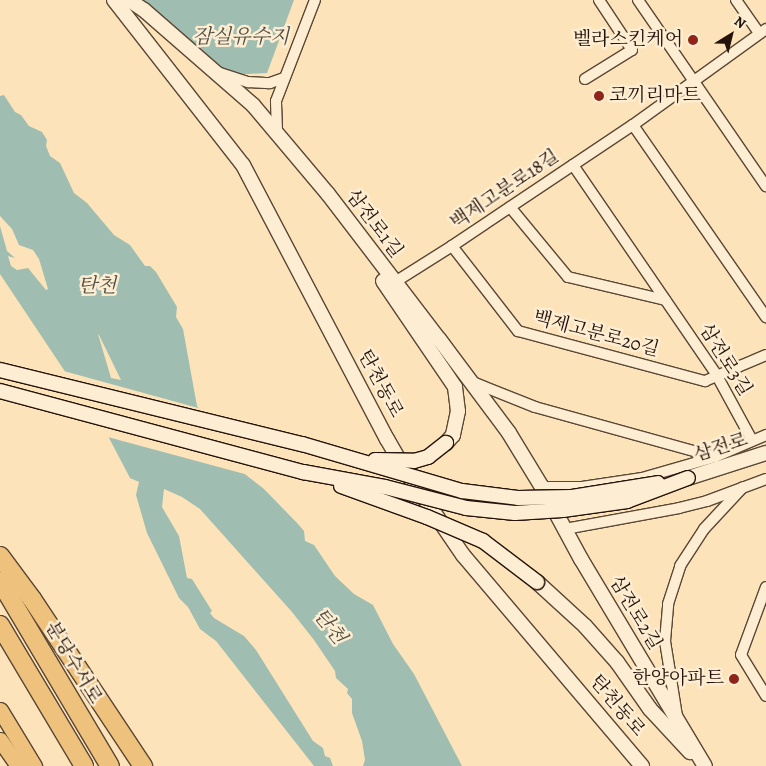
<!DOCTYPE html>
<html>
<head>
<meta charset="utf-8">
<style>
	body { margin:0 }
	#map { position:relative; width:766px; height:766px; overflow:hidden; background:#fce3b9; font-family:Alegreya,"Noto Serif KR",serif }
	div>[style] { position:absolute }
	.water>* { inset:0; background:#9fbeb1 }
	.pier>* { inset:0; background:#fce3b9 }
	.roads { filter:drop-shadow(1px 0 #5a4736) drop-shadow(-1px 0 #5a4736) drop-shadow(0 1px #5a4736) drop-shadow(0 -1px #5a4736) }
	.street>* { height:10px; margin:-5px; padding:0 5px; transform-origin:5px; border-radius:5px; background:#fdedd2 }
	.secondary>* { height:14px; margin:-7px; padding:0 7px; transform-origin:7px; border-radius:7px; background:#fdedd2 }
	.primary>* { height:15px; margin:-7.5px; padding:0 7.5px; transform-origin:7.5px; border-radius:7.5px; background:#eec27c }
	.highway>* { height:18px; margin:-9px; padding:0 9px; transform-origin:9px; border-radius:9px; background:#eec27c }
	.bridges { filter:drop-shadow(1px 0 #24130a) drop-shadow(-1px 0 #24130a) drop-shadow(0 1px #24130a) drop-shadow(0 -1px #24130a) }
	.secondary-bridge>* { height:14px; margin:-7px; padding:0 7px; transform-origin:7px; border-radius:7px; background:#fdedd2 }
	.dots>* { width:14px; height:14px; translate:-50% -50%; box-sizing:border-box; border:2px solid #fdedd2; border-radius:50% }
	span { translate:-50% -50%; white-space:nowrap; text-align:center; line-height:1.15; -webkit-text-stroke:5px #fdedd2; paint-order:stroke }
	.poi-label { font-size:19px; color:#24130a }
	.right { translate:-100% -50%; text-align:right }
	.left { translate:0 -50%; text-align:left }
	.street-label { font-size:19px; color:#24130a }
	.water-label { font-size:20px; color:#4f4f44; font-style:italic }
	.north { position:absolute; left:706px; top:10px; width:50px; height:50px; -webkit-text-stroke:4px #fdedd2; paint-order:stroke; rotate:36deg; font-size:14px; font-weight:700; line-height:20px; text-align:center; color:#24130a }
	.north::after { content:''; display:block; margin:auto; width:18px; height:22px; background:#24130a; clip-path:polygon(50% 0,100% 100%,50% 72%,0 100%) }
</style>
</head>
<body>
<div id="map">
	<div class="water">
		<i style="clip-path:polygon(142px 0,294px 0,267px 73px,231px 75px)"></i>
		<i style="clip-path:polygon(evenodd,4px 95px,15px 112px,21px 115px,29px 126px,42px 132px,47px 140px,46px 146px,50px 156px,60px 163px,74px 193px,87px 203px,114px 235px,130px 245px,145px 266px,150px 266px,156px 272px,177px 307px,176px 317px,183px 329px,197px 406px,246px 475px,264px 489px,298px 524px,304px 531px,305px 541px,314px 545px,335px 576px,354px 594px,373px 605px,393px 644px,414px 674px,462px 766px,363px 766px,365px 760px,362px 741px,352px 713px,352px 699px,347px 693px,348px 689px,336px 678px,335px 671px,314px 640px,292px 612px,200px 509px,182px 497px,164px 489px,162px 507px,179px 536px,187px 578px,192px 579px,212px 611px,210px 613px,214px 618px,244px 636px,256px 650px,313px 741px,323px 748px,325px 756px,330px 758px,333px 766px,314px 766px,216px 641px,200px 629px,188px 607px,179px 598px,147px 533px,136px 495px,139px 482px,130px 478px,108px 436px,0 274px,0 226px,7px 251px,15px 258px,8px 256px,11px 266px,17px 270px,28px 268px,46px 290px,48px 289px,39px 259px,33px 250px,19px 245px,12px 229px,0 216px,0 96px,4px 95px,98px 334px,99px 335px,121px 380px,111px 378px,98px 334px)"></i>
	</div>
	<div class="pier">
		<i style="clip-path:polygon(60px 370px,202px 409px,252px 476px,104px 436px)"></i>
	</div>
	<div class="roads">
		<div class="street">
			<i style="left:638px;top:0;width:226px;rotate:55.5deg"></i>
			<i style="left:736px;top:0;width:40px;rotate:55.1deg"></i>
			<i style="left:217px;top:72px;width:33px;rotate:18deg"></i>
			<i style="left:248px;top:82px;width:22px;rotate:3deg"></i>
			<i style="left:270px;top:83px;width:15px;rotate:-20deg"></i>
			<i style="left:585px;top:79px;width:55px;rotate:-31.7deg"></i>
			<i style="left:632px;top:50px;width:60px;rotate:-123.4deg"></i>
			<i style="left:633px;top:125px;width:234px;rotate:55.3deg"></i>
			<i style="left:277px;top:131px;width:30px;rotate:-92deg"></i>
			<i style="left:276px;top:101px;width:108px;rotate:-68.9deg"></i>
			<i style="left:573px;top:165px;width:253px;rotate:55.6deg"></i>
			<i style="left:716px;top:374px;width:75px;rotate:61.4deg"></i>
			<i style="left:510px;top:207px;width:91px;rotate:50.4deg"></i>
			<i style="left:568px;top:277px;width:100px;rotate:13.3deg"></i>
			<i style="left:452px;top:246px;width:108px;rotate:52.2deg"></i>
			<i style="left:518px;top:331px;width:194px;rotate:15deg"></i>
			<i style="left:705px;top:381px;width:66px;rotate:-23.1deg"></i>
			<i style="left:395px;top:282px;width:67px;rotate:-32.3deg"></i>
			<i style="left:452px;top:246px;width:218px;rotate:-33.8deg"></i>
			<i style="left:633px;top:125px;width:164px;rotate:-35.8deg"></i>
			<i style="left:470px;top:381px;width:70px;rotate:21.8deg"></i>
			<i style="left:535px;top:407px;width:187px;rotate:15.5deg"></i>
			<i style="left:542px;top:487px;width:40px"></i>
			<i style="left:582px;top:487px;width:61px;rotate:-8.5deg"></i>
			<i style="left:642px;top:478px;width:76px;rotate:-16deg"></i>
			<i style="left:715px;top:457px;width:56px;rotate:-23.3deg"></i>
			<i style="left:565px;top:529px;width:116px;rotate:-10.4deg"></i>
			<i style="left:679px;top:508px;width:29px;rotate:-14deg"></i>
			<i style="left:707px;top:501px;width:63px;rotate:-20.4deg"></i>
			<i style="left:766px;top:587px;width:72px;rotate:110.2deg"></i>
			<i style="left:741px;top:655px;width:48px;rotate:58.6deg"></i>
			<i style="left:677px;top:716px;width:76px;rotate:-99.1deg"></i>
			<i style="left:665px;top:641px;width:37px;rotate:-85deg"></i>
			<i style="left:668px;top:604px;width:40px;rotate:-72deg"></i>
			<i style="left:680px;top:566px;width:44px;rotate:-57deg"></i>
			<i style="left:704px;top:529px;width:57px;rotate:-47.1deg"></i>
		</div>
		<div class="secondary">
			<i style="left:114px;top:0;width:209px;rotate:52deg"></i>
			<i style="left:243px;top:165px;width:310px;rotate:62.3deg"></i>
			<i style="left:387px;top:439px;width:36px;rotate:60deg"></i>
			<i style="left:405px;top:470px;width:103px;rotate:55.7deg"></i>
			<i style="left:463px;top:555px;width:277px;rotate:49.7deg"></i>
			<i style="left:129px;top:0;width:18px;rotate:34deg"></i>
			<i style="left:144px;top:10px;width:145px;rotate:41.1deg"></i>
			<i style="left:253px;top:105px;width:116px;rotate:49.9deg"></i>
			<i style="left:328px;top:194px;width:183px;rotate:52.6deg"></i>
			<i style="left:439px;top:339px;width:117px;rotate:53.3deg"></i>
			<i style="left:509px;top:433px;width:63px;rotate:58.6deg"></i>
			<i style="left:542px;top:487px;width:82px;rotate:61.6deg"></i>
			<i style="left:581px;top:559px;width:241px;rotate:59.1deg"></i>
			<i style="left:383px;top:281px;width:128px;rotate:55.8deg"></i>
			<i style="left:455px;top:387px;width:24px;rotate:83deg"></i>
			<i style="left:458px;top:411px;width:25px;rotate:102deg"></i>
			<i style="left:453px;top:435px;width:11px;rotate:131deg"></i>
			<i style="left:688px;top:478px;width:82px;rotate:-17.8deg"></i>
			<i style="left:537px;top:582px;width:65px;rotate:42.5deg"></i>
			<i style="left:585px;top:626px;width:48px;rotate:48.4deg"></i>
			<i style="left:617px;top:662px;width:57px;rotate:54.9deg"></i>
			<i style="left:650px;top:709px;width:59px;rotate:47.1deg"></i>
		</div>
		<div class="primary">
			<i style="left:0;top:710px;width:66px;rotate:58.7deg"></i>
			<i style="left:0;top:740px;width:32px;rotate:55deg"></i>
		</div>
		<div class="highway">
			<i style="left:0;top:556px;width:54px;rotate:53.3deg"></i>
			<i style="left:32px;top:599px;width:201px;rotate:56.4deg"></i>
			<i style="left:0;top:581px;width:215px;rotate:59.3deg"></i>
			<i style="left:0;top:625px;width:164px;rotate:59.2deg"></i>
		</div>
	</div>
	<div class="bridges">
		<div class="secondary-bridge">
			<i style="left:0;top:370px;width:311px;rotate:13.8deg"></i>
			<i style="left:302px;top:444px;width:167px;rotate:16.4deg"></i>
			<i style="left:462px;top:491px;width:56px;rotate:7.1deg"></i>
			<i style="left:518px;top:498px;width:54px;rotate:-1.1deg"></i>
			<i style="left:572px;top:497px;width:87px;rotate:-9.2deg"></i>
			<i style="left:0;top:391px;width:314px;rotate:15deg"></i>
			<i style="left:303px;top:472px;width:83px;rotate:10.4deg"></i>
			<i style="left:385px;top:487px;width:84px;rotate:14.5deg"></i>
			<i style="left:466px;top:508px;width:49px;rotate:5.8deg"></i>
			<i style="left:515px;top:513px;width:48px;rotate:-3.6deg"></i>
			<i style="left:563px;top:510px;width:65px;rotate:-8deg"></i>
			<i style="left:627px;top:501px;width:65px;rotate:-20.7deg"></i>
			<i style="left:375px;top:460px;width:39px;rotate:1deg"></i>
			<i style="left:414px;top:461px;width:15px;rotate:-16deg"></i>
			<i style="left:428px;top:457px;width:23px;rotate:-38deg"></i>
			<i style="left:341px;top:486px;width:91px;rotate:19.8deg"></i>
			<i style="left:427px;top:517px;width:61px;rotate:23.2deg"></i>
			<i style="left:483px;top:541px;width:68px;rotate:37.2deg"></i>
		</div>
	</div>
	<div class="dots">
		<i style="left:693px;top:40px;background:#8f2418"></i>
		<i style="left:599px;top:96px;background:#8f2418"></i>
		<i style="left:734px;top:679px;background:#8f2418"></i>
	</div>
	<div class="poi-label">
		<span class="right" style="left:683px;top:40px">벨라스킨케어</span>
		<span class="left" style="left:609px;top:96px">코끼리마트</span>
		<span class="right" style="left:724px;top:679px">한양아파트</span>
	</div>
	<div class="street-label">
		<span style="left:505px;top:190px;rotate:-34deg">백제고분로18길</span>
		<span style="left:374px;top:224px;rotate:53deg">삼전로1길</span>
		<span style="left:596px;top:334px;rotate:15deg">백제고분로20길</span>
		<span style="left:725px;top:360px;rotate:58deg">삼전로3길</span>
		<span style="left:380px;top:384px;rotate:62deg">탄천동로</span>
		<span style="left:721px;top:448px;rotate:-18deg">삼전로</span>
		<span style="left:635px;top:613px;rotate:59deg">삼전로2길</span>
		<span style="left:73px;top:663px;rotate:59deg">분당수서로</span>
		<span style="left:617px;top:706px;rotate:50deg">탄천동로</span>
	</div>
	<div class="water-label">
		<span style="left:241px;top:36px">잠실유수지</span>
		<span style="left:97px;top:285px">탄천</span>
		<span style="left:330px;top:626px;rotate:52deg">탄천</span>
	</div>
	<div class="north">N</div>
</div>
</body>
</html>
